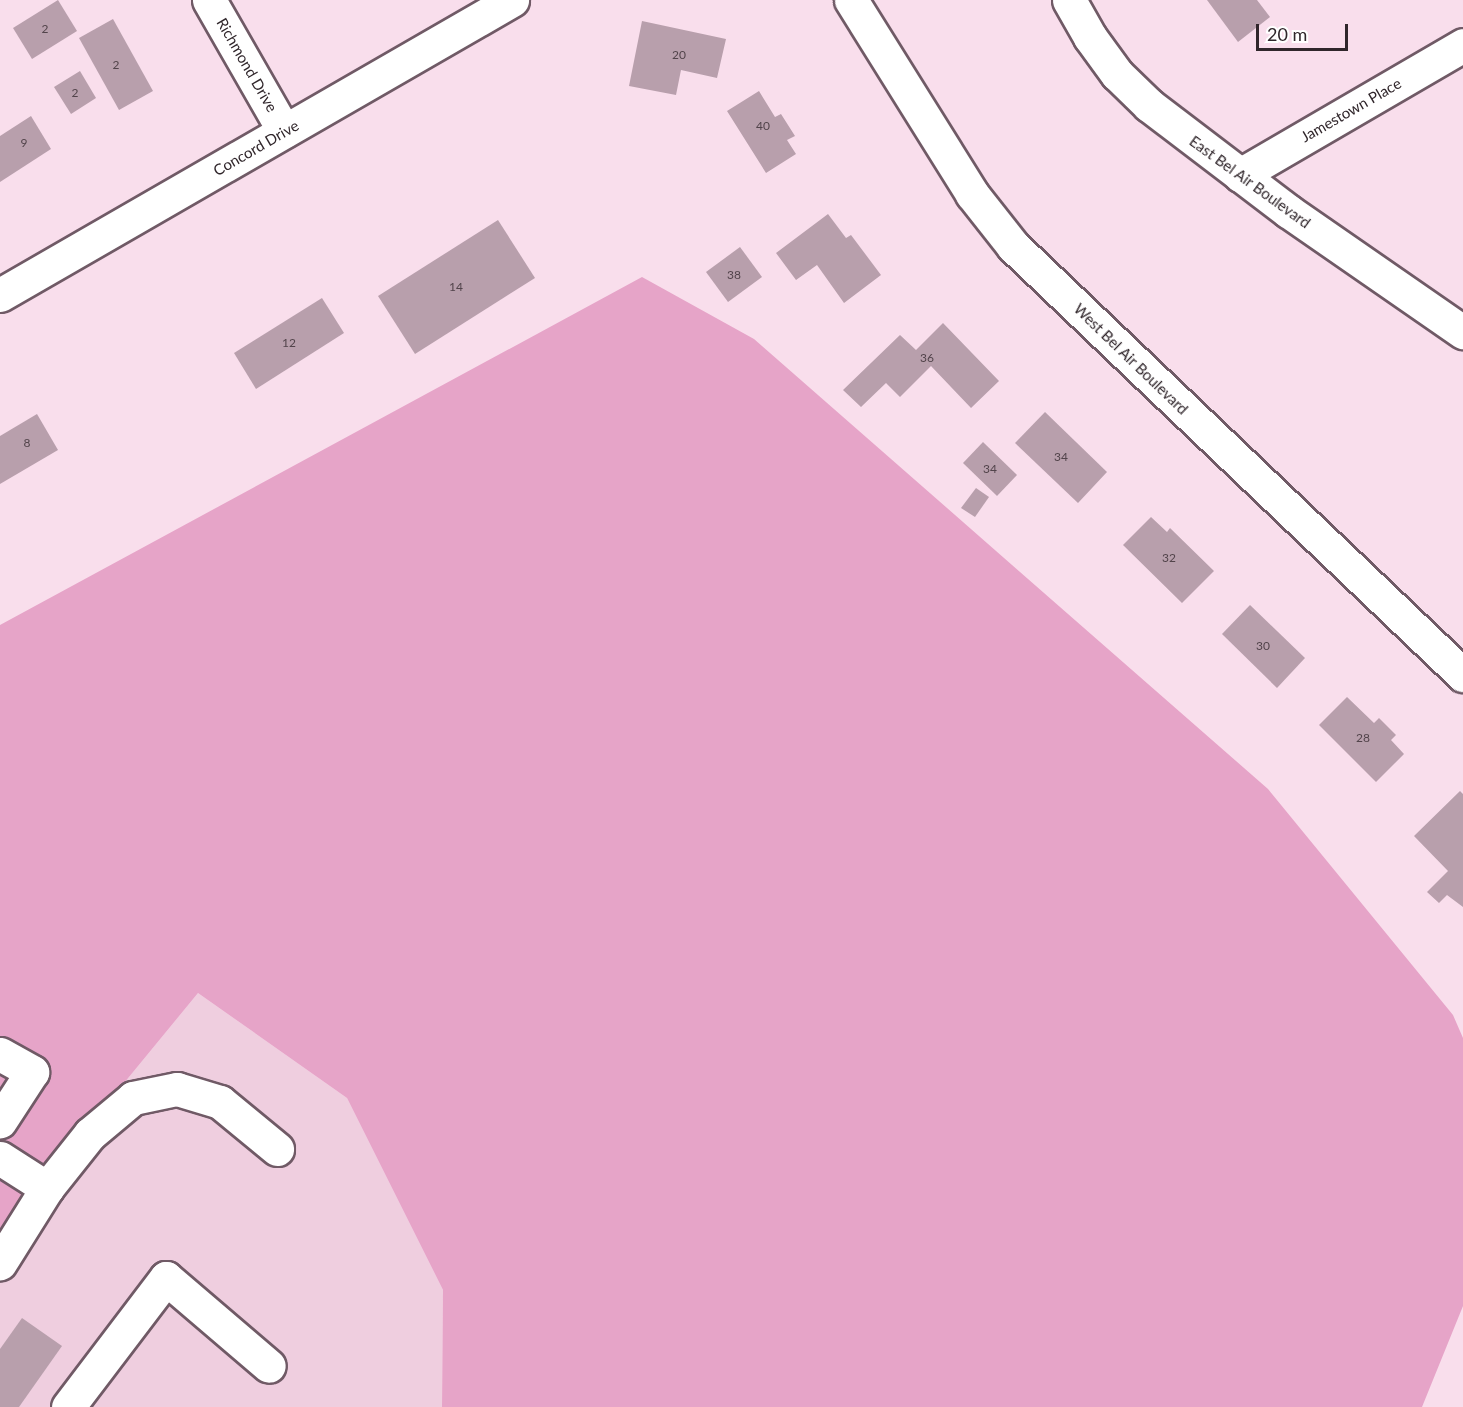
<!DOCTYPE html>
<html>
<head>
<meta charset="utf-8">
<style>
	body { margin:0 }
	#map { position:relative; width:1463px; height:1407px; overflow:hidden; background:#f9deec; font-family:Lato,sans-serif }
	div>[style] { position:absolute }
	.built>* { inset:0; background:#efcedf }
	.green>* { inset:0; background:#e6a4c8 }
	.building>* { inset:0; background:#b89fac }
	.roads { filter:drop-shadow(2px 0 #705a66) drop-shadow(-2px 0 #705a66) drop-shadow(0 2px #705a66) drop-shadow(0 -2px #705a66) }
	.minor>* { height:33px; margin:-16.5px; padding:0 16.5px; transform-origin:16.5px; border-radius:16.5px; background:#fff }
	span { translate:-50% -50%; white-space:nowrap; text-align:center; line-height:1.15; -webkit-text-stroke:4.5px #fff; paint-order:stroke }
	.number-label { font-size:12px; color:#52444b }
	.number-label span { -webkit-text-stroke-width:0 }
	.street-label { font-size:15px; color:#30262b }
	.scale { position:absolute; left:1256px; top:24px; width:92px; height:27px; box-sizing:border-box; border:3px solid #30262b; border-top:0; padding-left:8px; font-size:18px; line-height:21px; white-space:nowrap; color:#30262b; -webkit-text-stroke:4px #fff; paint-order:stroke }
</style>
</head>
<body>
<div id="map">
	<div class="built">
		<i style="clip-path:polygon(198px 993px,347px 1098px,443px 1290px,442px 1407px,0 1407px,0 1234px)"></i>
	</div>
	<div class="green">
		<i style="clip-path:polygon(642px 277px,754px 339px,1268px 789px,1453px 1015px,1463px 1038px,1463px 1306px,1422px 1407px,442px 1407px,443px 1290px,347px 1098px,198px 993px,0 1234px,0 625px)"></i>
	</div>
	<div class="building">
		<i style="clip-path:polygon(58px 0,77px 31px,32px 59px,13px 28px)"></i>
		<i style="clip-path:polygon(1207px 0,1257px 0,1270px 17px,1238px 42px)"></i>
		<i style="clip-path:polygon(113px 19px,153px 91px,119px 110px,79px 38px)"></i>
		<i style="clip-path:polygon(642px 21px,726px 39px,717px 78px,681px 70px,676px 95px,629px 86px)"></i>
		<i style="clip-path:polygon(80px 71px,96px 98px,71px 114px,54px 87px)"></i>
		<i style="clip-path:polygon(759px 91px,775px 117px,781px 114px,795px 136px,787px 140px,796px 154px,766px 173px,727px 111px)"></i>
		<i style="clip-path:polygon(31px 116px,51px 149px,0 182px,0 136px)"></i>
		<i style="clip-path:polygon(828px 214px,846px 238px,851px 235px,881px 275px,844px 303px,817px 265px,796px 280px,776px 253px)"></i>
		<i style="clip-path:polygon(498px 220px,535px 278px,415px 354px,378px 296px)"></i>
		<i style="clip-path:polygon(740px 247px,762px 277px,728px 302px,706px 272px)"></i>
		<i style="clip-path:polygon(322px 298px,344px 333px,256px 389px,234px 353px)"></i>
		<i style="clip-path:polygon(943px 323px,999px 381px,971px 408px,931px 366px,900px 397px,886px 383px,861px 407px,843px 390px,900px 335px,916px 350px)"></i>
		<i style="clip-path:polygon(1045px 412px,1107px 472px,1078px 503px,1015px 443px)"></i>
		<i style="clip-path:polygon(37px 414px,58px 450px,0 484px,0 436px)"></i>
		<i style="clip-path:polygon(983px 442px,1017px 475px,997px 496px,963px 463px)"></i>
		<i style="clip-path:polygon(976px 488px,989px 497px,975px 517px,961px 508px)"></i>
		<i style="clip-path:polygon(1151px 517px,1167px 532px,1170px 528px,1214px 571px,1182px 603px,1123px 545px)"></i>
		<i style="clip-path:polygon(1250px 605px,1305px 658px,1277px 688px,1222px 634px)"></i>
		<i style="clip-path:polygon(1347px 697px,1374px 723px,1379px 718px,1396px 735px,1391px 740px,1404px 754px,1376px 782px,1319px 725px)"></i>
		<i style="clip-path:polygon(1460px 791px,1463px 794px,1463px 907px,1447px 895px,1439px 903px,1427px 892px,1448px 871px,1414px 836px)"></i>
		<i style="clip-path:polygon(22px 1318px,62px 1346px,19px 1407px,0 1407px,0 1349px)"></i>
	</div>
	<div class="roads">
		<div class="minor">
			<i style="left:209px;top:0;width:151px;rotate:60.2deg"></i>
			<i style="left:851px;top:0;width:229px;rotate:58deg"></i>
			<i style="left:972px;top:194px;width:66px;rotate:51.7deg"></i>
			<i style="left:1013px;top:246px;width:622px;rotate:43.63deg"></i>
			<i style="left:1069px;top:0;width:43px;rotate:60.4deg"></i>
			<i style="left:1090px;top:37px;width:46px;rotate:53.9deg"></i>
			<i style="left:1117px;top:74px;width:45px;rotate:44.1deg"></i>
			<i style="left:1149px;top:105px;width:175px;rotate:37.3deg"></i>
			<i style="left:1288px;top:211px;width:213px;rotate:34.7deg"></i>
			<i style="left:1240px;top:175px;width:258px;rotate:-30.2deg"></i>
			<i style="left:0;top:295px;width:591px;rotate:-29.95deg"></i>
			<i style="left:0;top:1054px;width:37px;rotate:29deg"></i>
			<i style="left:32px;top:1072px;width:59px;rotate:123.1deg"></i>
			<i style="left:0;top:1158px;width:56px;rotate:32.6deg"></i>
			<i style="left:47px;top:1188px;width:89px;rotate:122.1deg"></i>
			<i style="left:47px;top:1188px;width:69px;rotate:-51.5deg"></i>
			<i style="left:90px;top:1134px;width:56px;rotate:-39.9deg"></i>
			<i style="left:133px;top:1098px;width:45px;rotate:-11.6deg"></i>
			<i style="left:177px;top:1089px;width:45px;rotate:16.8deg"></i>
			<i style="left:220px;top:1102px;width:74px;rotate:39.5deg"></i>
			<i style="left:68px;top:1407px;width:162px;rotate:-52.8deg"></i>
			<i style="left:166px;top:1278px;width:135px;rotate:40.5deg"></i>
		</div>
	</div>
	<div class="number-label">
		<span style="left:45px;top:29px">2</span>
		<span style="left:679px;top:55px">20</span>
		<span style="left:116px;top:65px">2</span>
		<span style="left:75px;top:93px">2</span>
		<span style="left:763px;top:126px">40</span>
		<span style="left:24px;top:143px">9</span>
		<span style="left:734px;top:275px">38</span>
		<span style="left:456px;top:287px">14</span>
		<span style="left:289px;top:343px">12</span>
		<span style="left:927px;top:358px">36</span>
		<span style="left:27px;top:443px">8</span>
		<span style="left:1061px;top:457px">34</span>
		<span style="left:990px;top:469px">34</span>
		<span style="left:1169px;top:558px">32</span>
		<span style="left:1263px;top:646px">30</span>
		<span style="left:1363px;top:738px">28</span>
	</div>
	<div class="street-label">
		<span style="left:247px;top:65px;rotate:60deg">Richmond Drive</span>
		<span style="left:1351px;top:110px;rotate:-30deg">Jamestown Place</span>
		<span style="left:256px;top:148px;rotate:-30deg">Concord Drive</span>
		<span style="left:1250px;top:182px;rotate:36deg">East Bel Air Boulevard</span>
		<span style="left:1131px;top:359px;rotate:44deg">West Bel Air Boulevard</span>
	</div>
	<div class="scale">20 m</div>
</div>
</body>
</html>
